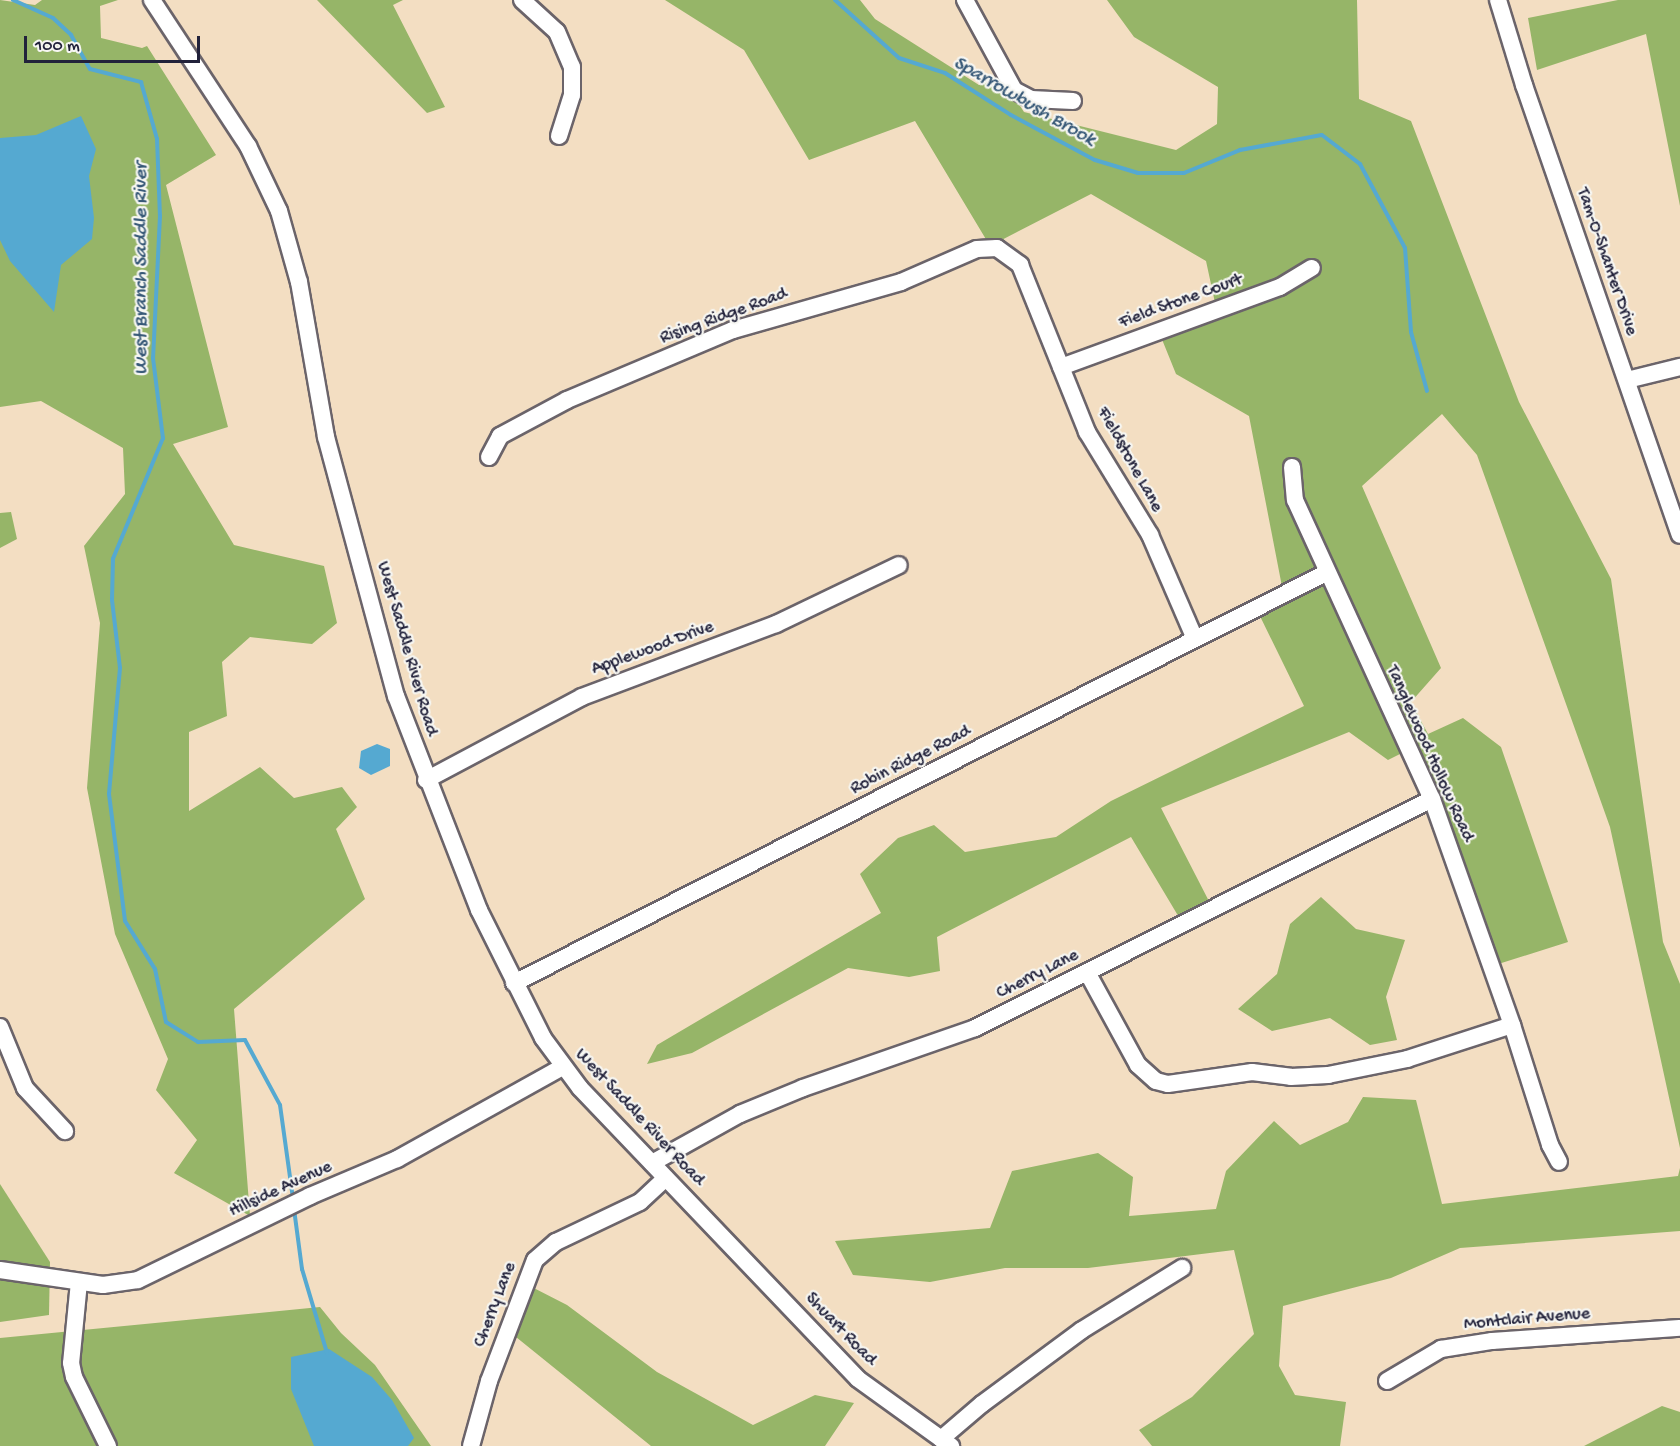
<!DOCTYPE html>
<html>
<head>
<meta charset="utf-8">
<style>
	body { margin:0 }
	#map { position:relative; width:1680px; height:1446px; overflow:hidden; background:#f3dec2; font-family:"Gochi Hand",sans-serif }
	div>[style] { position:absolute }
	.forest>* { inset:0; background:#96b568 }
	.water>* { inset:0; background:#55a9d1 }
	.stream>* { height:4px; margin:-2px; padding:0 2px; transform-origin:2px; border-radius:2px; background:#55a9d1 }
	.roads { filter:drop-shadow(2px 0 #6b646a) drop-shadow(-2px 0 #6b646a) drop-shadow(0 2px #6b646a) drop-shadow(0 -2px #6b646a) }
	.minor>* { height:16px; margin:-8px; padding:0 8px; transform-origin:8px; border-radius:8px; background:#fff }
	span { translate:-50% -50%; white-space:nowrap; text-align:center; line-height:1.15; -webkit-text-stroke:4.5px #f6f6f2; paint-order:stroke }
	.street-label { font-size:18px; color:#22223b }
	.water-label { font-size:20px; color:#365877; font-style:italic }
	.scale { position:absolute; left:24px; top:36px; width:176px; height:27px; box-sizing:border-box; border:3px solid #22223b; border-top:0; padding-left:8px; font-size:18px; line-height:21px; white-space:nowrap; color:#22223b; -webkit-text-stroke:4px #f6f6f2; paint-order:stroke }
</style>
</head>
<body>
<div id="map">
	<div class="forest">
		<i style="clip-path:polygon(0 0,35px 5px,42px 0,118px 0,100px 6px,101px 38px,142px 48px,147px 46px,216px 155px,166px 185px,228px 427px,173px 444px,234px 545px,324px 566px,337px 623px,312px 644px,250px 637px,222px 662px,227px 716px,189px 732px,189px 811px,260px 767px,294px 798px,342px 787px,357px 807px,336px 829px,365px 899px,234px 1009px,250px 1216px,174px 1173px,197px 1140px,156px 1090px,168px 1059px,115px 934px,87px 788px,100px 623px,84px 546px,125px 494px,123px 448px,41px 401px,0 407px)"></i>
		<i style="clip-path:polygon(317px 0,403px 0,393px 5px,445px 107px,427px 113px)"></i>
		<i style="clip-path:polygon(665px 0,860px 0,875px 19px,979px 85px,1002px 78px,1024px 112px,1176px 150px,1217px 124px,1218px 87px,1134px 37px,1107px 0,1357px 0,1359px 99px,1411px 121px,1519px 402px,1611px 579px,1663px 942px,1680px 984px,1680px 1148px,1610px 827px,1477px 455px,1442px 414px,1362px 486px,1441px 668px,1411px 702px,1428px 734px,1463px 718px,1501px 747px,1568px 942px,1492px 966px,1406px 751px,1388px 760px,1349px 732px,1161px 808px,1213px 909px,1183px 924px,1131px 837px,937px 937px,940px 971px,909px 977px,848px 968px,692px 1053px,647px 1064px,657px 1045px,881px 913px,860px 874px,898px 838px,934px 825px,965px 852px,1056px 837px,1111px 801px,1304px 706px,1257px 610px,1284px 597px,1249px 416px,1176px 374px,1159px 332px,1217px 312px,1206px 261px,1091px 194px,990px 246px,915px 121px,809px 160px,744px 50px)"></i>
		<i style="clip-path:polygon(1618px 0,1680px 0,1680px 206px,1646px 34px,1537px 70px,1528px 18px)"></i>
		<i style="clip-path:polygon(11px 512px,17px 539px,0 548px,0 513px)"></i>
		<i style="clip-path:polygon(1321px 897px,1356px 929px,1405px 940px,1386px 997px,1397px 1040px,1370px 1045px,1330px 1018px,1272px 1031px,1238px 1009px,1277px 974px,1290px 924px)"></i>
		<i style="clip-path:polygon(1363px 1097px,1416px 1100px,1442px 1204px,1678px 1176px,1680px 1168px,1680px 1231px,1460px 1248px,1391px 1278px,1283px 1306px,1279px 1366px,1295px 1395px,1346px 1402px,1340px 1446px,1152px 1446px,1139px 1430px,1192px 1397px,1254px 1334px,1234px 1250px,1088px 1268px,1005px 1268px,930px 1282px,853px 1275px,835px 1241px,990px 1228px,1012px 1171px,1098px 1153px,1133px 1177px,1129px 1216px,1216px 1209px,1226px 1171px,1274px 1121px,1300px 1145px,1348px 1122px)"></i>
		<i style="clip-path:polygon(0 1184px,50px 1262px,49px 1315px,0 1322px)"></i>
		<i style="clip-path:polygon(524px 1283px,567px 1305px,657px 1372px,753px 1425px,815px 1395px,854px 1403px,825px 1446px,651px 1446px,516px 1337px)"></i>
		<i style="clip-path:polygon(320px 1307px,341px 1333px,375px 1365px,431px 1446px,0 1446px,0 1338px)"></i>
		<i style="clip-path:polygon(1662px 1406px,1680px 1412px,1680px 1446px,1584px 1446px)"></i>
	</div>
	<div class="water">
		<i style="clip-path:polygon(81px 116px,96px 149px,89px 176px,94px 218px,92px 239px,61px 265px,54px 312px,10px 261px,0 240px,0 138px,36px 135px)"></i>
		<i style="clip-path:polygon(377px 744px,390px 749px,390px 766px,371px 775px,359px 768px,361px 751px)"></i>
		<i style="clip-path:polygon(329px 1349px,372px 1377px,392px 1400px,414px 1438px,408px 1446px,314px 1446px,291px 1389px,291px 1357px)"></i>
	</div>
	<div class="stream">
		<i style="left:13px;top:0;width:44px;rotate:24.2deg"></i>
		<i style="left:53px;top:18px;width:25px;rotate:43deg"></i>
		<i style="left:71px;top:35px;width:39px;rotate:61deg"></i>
		<i style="left:90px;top:69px;width:53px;rotate:14.3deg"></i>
		<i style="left:141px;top:82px;width:59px;rotate:74.3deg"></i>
		<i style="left:157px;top:139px;width:77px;rotate:87.8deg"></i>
		<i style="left:160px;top:216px;width:142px;rotate:92.8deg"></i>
		<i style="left:153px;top:358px;width:81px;rotate:82.9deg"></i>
		<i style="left:163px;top:438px;width:131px;rotate:112.5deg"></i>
		<i style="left:113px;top:559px;width:41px;rotate:91.4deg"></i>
		<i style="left:112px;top:600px;width:68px;rotate:83.3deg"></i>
		<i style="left:120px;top:668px;width:126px;rotate:95deg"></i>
		<i style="left:109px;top:794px;width:128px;rotate:82.8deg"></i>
		<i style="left:125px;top:921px;width:57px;rotate:58deg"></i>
		<i style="left:155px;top:969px;width:54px;rotate:78.3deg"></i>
		<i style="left:166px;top:1022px;width:38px;rotate:32deg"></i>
		<i style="left:198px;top:1042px;width:47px;rotate:-2.4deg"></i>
		<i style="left:245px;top:1040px;width:74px;rotate:61.7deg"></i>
		<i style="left:280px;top:1105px;width:95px;rotate:82.1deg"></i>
		<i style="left:835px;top:0;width:86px;rotate:42.2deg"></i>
		<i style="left:899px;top:58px;width:48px;rotate:18.1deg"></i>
		<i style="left:945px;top:73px;width:78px;rotate:32.5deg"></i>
		<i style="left:1011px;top:115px;width:95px;rotate:28.2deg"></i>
		<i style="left:1095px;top:160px;width:45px;rotate:16.8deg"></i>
		<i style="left:1138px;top:173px;width:46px"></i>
		<i style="left:1184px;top:173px;width:61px;rotate:-22.3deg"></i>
		<i style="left:1240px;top:150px;width:83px;rotate:-10.4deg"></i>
		<i style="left:1322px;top:135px;width:48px;rotate:37.3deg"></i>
		<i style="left:1360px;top:164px;width:95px;rotate:61.8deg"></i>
		<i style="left:1405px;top:248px;width:84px;rotate:85.9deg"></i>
		<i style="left:1411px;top:332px;width:61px;rotate:74.8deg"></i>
		<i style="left:294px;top:1209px;width:61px;rotate:82.4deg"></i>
		<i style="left:302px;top:1269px;width:88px;rotate:73.4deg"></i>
	</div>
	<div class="roads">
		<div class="minor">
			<i style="left:152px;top:0;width:175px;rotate:56.7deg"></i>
			<i style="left:248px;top:146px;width:72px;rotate:64.5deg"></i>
			<i style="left:279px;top:211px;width:74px;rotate:74.3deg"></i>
			<i style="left:299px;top:282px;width:157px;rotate:80.1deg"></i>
			<i style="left:326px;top:437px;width:268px;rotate:74.9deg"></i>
			<i style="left:396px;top:696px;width:230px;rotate:68.8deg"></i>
			<i style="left:479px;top:910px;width:143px;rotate:63.4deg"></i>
			<i style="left:543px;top:1038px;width:62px;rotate:53.5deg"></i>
			<i style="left:580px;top:1088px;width:402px;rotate:46.3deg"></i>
			<i style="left:858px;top:1379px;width:115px;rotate:35.8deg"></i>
			<i style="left:522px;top:0;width:47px;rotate:42.4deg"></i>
			<i style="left:557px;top:32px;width:38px;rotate:67deg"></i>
			<i style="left:572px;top:67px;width:28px;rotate:90deg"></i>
			<i style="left:572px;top:95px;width:43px;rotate:107.6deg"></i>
			<i style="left:965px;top:0;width:102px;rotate:61.4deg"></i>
			<i style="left:1014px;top:90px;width:19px;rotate:28deg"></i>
			<i style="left:1031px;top:99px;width:42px;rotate:2.7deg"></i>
			<i style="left:1498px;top:0;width:89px;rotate:73deg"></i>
			<i style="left:1524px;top:85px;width:476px;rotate:70.9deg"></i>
			<i style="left:1061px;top:367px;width:233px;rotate:-20.1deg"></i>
			<i style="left:1280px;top:287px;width:37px;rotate:-31deg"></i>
			<i style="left:1627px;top:380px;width:55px;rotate:-13.8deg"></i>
			<i style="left:489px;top:457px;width:24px;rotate:-62deg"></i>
			<i style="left:500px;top:436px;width:76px;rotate:-28.2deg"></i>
			<i style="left:567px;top:400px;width:180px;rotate:-22.9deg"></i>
			<i style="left:733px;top:330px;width:175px;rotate:-15.9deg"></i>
			<i style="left:901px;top:282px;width:83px;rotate:-23.5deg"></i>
			<i style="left:977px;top:249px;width:20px;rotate:-3deg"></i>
			<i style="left:997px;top:248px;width:29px;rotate:36deg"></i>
			<i style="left:1020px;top:265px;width:180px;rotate:68.1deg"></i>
			<i style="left:1087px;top:432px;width:121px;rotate:58.5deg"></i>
			<i style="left:1150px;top:535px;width:113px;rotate:66.6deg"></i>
			<i style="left:1292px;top:467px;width:33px;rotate:85deg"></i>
			<i style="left:1295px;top:500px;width:329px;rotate:65.4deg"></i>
			<i style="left:1432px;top:799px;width:240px;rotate:70.5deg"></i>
			<i style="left:1512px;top:1025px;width:126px;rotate:72.4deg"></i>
			<i style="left:1550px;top:1145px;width:19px;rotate:62deg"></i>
			<i style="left:426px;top:780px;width:177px;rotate:-28deg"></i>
			<i style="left:582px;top:697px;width:207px;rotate:-20.6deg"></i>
			<i style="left:776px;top:624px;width:136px;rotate:-25.6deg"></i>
			<i style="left:1087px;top:972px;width:106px;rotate:61.3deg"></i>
			<i style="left:1138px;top:1065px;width:24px;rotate:42deg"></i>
			<i style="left:1156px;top:1081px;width:12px;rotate:14deg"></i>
			<i style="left:1168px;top:1084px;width:85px;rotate:-8.1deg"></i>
			<i style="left:1252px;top:1072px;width:39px;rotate:7deg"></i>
			<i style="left:1291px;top:1077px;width:37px;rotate:-3deg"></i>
			<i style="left:1328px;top:1075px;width:81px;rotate:-11.4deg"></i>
			<i style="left:1407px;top:1059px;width:110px;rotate:-17.9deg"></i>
			<i style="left:514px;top:983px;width:910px;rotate:-26.79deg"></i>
			<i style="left:0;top:1027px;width:66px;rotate:67.7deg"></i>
			<i style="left:25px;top:1088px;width:59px;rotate:47.1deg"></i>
			<i style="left:652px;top:1163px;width:101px;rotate:-29.1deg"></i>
			<i style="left:740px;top:1114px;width:68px;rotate:-22.4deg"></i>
			<i style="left:803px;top:1088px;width:182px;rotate:-19.2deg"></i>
			<i style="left:975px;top:1028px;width:511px;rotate:-26.62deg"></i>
			<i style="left:0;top:1270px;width:104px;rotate:8.3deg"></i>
			<i style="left:103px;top:1285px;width:35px;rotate:-8deg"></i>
			<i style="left:138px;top:1280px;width:191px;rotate:-26deg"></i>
			<i style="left:310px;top:1196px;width:95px;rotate:-23deg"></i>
			<i style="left:397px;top:1159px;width:189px;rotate:-29.1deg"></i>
			<i style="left:79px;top:1282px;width:81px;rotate:95.6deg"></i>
			<i style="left:71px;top:1363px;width:14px;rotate:78deg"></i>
			<i style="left:74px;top:1377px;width:77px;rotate:63.8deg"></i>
			<i style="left:1387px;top:1381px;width:63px;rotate:-30.7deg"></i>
			<i style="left:1441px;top:1349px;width:52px;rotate:-8.9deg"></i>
			<i style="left:1492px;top:1341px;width:188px;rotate:-4deg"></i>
			<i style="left:941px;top:1439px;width:54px;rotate:-40.5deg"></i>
			<i style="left:982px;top:1404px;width:124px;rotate:-36.5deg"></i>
			<i style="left:1082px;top:1330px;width:118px;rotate:-31.8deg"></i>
			<i style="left:471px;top:1446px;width:67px;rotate:-74.5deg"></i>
			<i style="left:489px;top:1381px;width:129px;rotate:-69.2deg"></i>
			<i style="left:535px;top:1260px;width:28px;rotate:-41deg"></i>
			<i style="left:556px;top:1242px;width:93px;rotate:-25.5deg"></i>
			<i style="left:640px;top:1202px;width:35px;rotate:-43deg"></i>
		</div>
	</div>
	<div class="street-label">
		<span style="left:1606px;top:262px;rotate:71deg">Tam-O-Shanter Drive</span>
		<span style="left:1181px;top:302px;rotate:-20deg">Field Stone Court</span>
		<span style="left:724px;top:317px;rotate:-20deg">Rising Ridge Road</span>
		<span style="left:1129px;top:460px;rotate:61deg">Fieldstone Lane</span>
		<span style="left:406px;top:649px;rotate:74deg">West Saddle River Road</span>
		<span style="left:653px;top:649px;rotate:-20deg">Applewood Drive</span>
		<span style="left:1429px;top:754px;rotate:66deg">Tanglewood Hollow Road</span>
		<span style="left:911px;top:761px;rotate:-27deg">Robin Ridge Road</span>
		<span style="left:1038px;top:975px;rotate:-27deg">Cherry Lane</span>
		<span style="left:639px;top:1118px;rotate:47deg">West Saddle River Road</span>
		<span style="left:281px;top:1190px;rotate:-25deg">Hillside Avenue</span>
		<span style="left:496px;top:1305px;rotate:-69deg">Cherry Lane</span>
		<span style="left:1527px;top:1320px;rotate:-5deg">Montclair Avenue</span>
		<span style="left:840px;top:1330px;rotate:46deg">Shuart Road</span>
	</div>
	<div class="water-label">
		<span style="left:1024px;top:102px;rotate:30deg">Sparrowbush Brook</span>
		<span style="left:142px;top:269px;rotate:-90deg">West Branch Saddle River</span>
	</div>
	<div class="scale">100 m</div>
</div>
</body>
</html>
